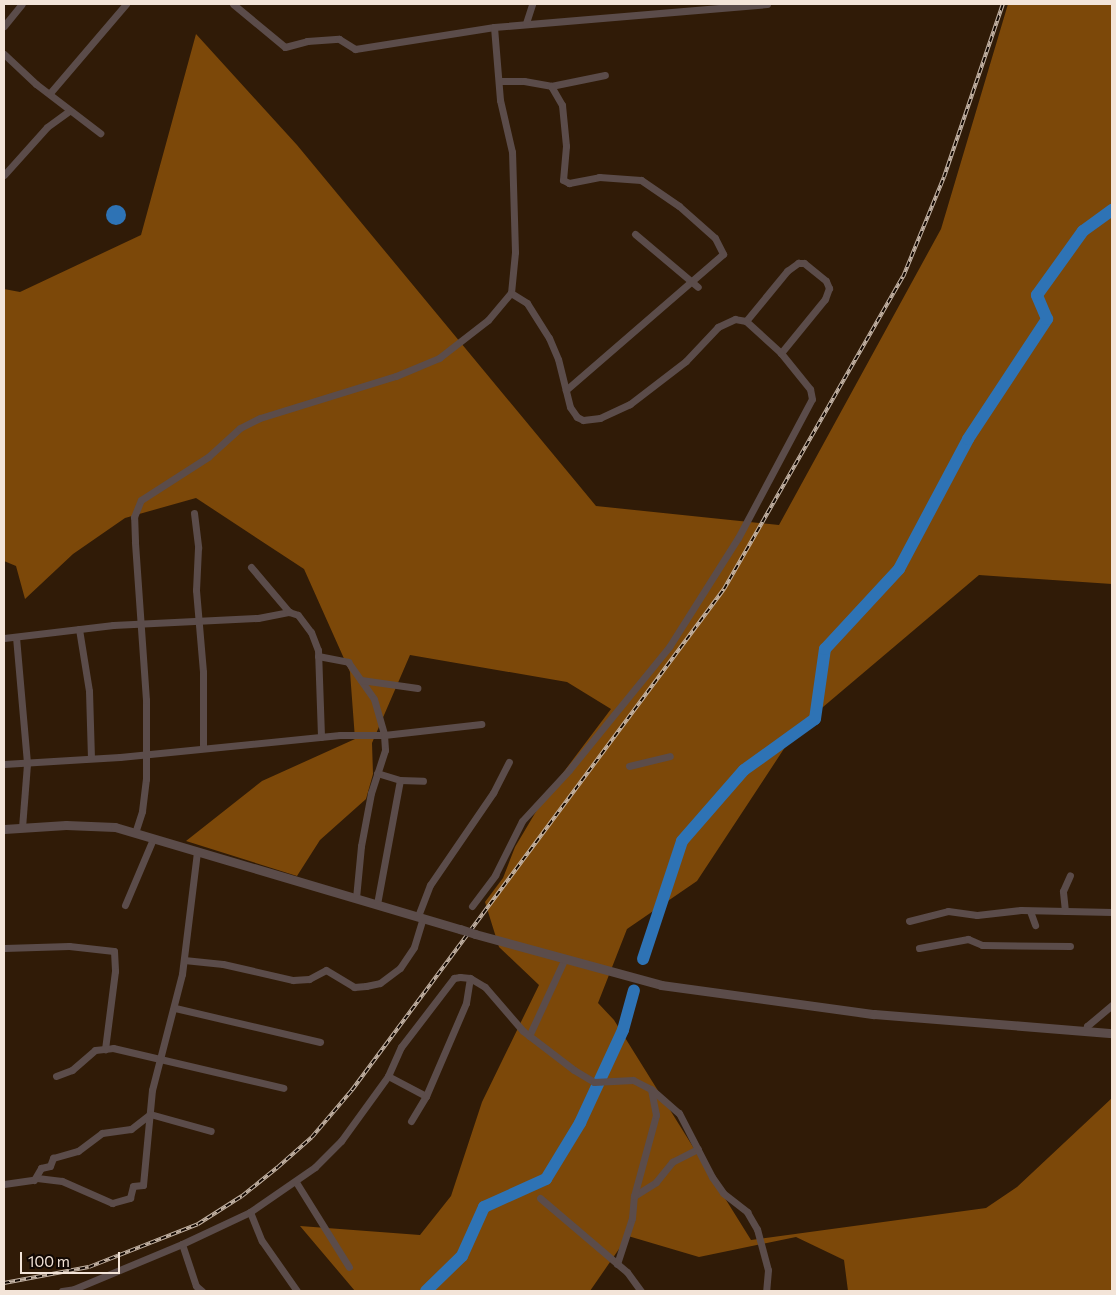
<!DOCTYPE html>
<html>
<head>
<meta charset="utf-8">
<style>
	body { margin:0 }
	#map { position:relative; width:1116px; height:1295px; overflow:hidden; background:#301b07; font-family:Commissioner,sans-serif }
	div>[style] { position:absolute }
	.forest>* { inset:0; background:#7c4809 }
	.water>* { inset:0; background:#2e73b5 }
	.round { border-radius:50% }
	.river>* { height:12px; margin:-6px; padding:0 6px; transform-origin:6px; border-radius:6px; background:#2e73b5 }
	.minor>* { height:7px; margin:-3.5px; padding:0 3.5px; transform-origin:3.5px; border-radius:3.5px; background:#5b4c4a }
	.tertiary>* { height:9px; margin:-4.5px; padding:0 4.5px; transform-origin:4.5px; border-radius:4.5px; background:#5b4c4a }
	.rail>* { height:4px; margin-top:-2px; transform-origin:0; background:repeating-linear-gradient(90deg,#110803 0 5.5px,#c2b2a4 0 11px); box-sizing:border-box; border-block:1px solid #c2b2a4 }
	.tertiary-bridge>* { height:9px; margin:-4.5px; padding:0 4.5px; transform-origin:4.5px; border-radius:4.5px; background:#5b4c4a }
	span { translate:-50% -50%; white-space:nowrap; text-align:center; line-height:1.15; -webkit-text-stroke:5px #110803; paint-order:stroke }
	.frame { position:absolute; inset:0; border:5px solid #f3e4d8; pointer-events:none }
	.scale { position:absolute; left:20px; top:1252px; width:100px; height:22px; box-sizing:border-box; border:2px solid #f3e4d8; border-top:0; padding-left:6px; font-size:15px; line-height:18px; white-space:nowrap; color:#f3e4d8; -webkit-text-stroke:4px #110803; paint-order:stroke }
</style>
</head>
<body>
<div id="map">
	<div class="forest">
		<i style="clip-path:polygon(1008px 4px,1112px 4px,1112px 584px,979px 575px,797px 729px,697px 881px,627px 929px,598px 1003px,614px 1020px,751px 1240px,986px 1208px,1017px 1187px,1112px 1098px,1112px 1291px,848px 1291px,844px 1260px,796px 1237px,699px 1257px,628px 1236px,590px 1291px,355px 1291px,300px 1226px,420px 1235px,451px 1196px,482px 1102px,539px 985px,499px 947px,485px 902px,503px 878px,515px 847px,544px 798px,611px 709px,567px 682px,410px 655px,372px 743px,373px 774px,366px 799px,320px 840px,297px 876px,186px 841px,262px 781px,355px 739px,350px 672px,304px 569px,196px 498px,125px 518px,73px 554px,25px 599px,16px 566px,4px 561px,4px 289px,20px 292px,141px 235px,196px 34px,297px 145px,596px 506px,779px 525px,941px 229px)"></i>
	</div>
	<div class="water">
		<i class="round" style="left:106px;top:205px;width:20px;height:20px"></i>
	</div>
	<div class="river">
		<i style="left:643px;top:959px;width:124px;rotate:-71.7deg"></i>
		<i style="left:682px;top:841px;width:94px;rotate:-48.9deg"></i>
		<i style="left:744px;top:770px;width:87px;rotate:-35.7deg"></i>
		<i style="left:815px;top:719px;width:71px;rotate:-81.9deg"></i>
		<i style="left:825px;top:649px;width:109px;rotate:-47.2deg"></i>
		<i style="left:899px;top:569px;width:147px;rotate:-62deg"></i>
		<i style="left:968px;top:439px;width:144px;rotate:-56.6deg"></i>
		<i style="left:1047px;top:319px;width:26px;rotate:-113deg"></i>
		<i style="left:1037px;top:295px;width:79px;rotate:-54.3deg"></i>
		<i style="left:1083px;top:231px;width:36px;rotate:-36deg"></i>
		<i style="left:426px;top:1291px;width:50px;rotate:-44.2deg"></i>
		<i style="left:462px;top:1256px;width:54px;rotate:-65.8deg"></i>
		<i style="left:484px;top:1207px;width:68px;rotate:-24.3deg"></i>
		<i style="left:546px;top:1179px;width:66px;rotate:-58.7deg"></i>
		<i style="left:580px;top:1123px;width:102px;rotate:-65.2deg"></i>
		<i style="left:623px;top:1030px;width:41px;rotate:-74.6deg"></i>
	</div>
	<div class="minor">
		<i style="left:233px;top:4px;width:67px;rotate:39.6deg"></i>
		<i style="left:285px;top:47px;width:23px;rotate:-15deg"></i>
		<i style="left:307px;top:41px;width:32px;rotate:-4deg"></i>
		<i style="left:339px;top:39px;width:19px;rotate:32deg"></i>
		<i style="left:355px;top:49px;width:141px;rotate:-9deg"></i>
		<i style="left:494px;top:27px;width:274px;rotate:-4.8deg"></i>
		<i style="left:526px;top:23px;width:20px;rotate:-72deg"></i>
		<i style="left:4px;top:26px;width:28px;rotate:-51deg"></i>
		<i style="left:4px;top:54px;width:44px;rotate:43.2deg"></i>
		<i style="left:36px;top:84px;width:81px;rotate:37.4deg"></i>
		<i style="left:500px;top:81px;width:24px"></i>
		<i style="left:524px;top:81px;width:27px;rotate:10deg"></i>
		<i style="left:551px;top:86px;width:55px;rotate:-11.5deg"></i>
		<i style="left:551px;top:86px;width:22px;rotate:60deg"></i>
		<i style="left:562px;top:105px;width:41px;rotate:84.4deg"></i>
		<i style="left:566px;top:146px;width:34px;rotate:95deg"></i>
		<i style="left:563px;top:180px;width:7px;rotate:27deg"></i>
		<i style="left:569px;top:183px;width:31px;rotate:-11deg"></i>
		<i style="left:599px;top:177px;width:42px;rotate:4.1deg"></i>
		<i style="left:641px;top:180px;width:46px;rotate:34.4deg"></i>
		<i style="left:679px;top:206px;width:48px;rotate:41.6deg"></i>
		<i style="left:715px;top:238px;width:18px;rotate:63deg"></i>
		<i style="left:723px;top:254px;width:208px;rotate:139.1deg"></i>
		<i style="left:50px;top:93px;width:117px;rotate:-49.5deg"></i>
		<i style="left:4px;top:175px;width:64px;rotate:-48.1deg"></i>
		<i style="left:47px;top:127px;width:27px;rotate:-36deg"></i>
		<i style="left:635px;top:234px;width:82px;rotate:40.1deg"></i>
		<i style="left:746px;top:321px;width:65px;rotate:-50.6deg"></i>
		<i style="left:787px;top:271px;width:14px;rotate:-36deg"></i>
		<i style="left:798px;top:263px;width:6px"></i>
		<i style="left:804px;top:263px;width:28px;rotate:39deg"></i>
		<i style="left:826px;top:281px;width:8px;rotate:67deg"></i>
		<i style="left:829px;top:288px;width:12px;rotate:110deg"></i>
		<i style="left:825px;top:299px;width:70px;rotate:129.2deg"></i>
		<i style="left:194px;top:513px;width:35px;rotate:83deg"></i>
		<i style="left:198px;top:548px;width:42px;rotate:92.7deg"></i>
		<i style="left:196px;top:590px;width:82px;rotate:85.1deg"></i>
		<i style="left:203px;top:672px;width:75px;rotate:90deg"></i>
		<i style="left:251px;top:567px;width:59px;rotate:49.8deg"></i>
		<i style="left:79px;top:629px;width:63px;rotate:80.8deg"></i>
		<i style="left:89px;top:691px;width:66px;rotate:88.3deg"></i>
		<i style="left:16px;top:637px;width:127px;rotate:85deg"></i>
		<i style="left:27px;top:764px;width:63px;rotate:94.5deg"></i>
		<i style="left:4px;top:638px;width:110px;rotate:-6.8deg"></i>
		<i style="left:113px;top:625px;width:145px;rotate:-2.8deg"></i>
		<i style="left:258px;top:618px;width:32px;rotate:-11deg"></i>
		<i style="left:289px;top:612px;width:9px;rotate:18deg"></i>
		<i style="left:298px;top:615px;width:21px;rotate:53deg"></i>
		<i style="left:311px;top:632px;width:19px;rotate:69deg"></i>
		<i style="left:318px;top:650px;width:87px;rotate:88deg"></i>
		<i style="left:318px;top:656px;width:31px;rotate:11deg"></i>
		<i style="left:348px;top:662px;width:45px;rotate:54.9deg"></i>
		<i style="left:374px;top:699px;width:37px;rotate:74deg"></i>
		<i style="left:384px;top:735px;width:15px;rotate:86deg"></i>
		<i style="left:385px;top:750px;width:45px;rotate:108deg"></i>
		<i style="left:371px;top:793px;width:54px;rotate:100.7deg"></i>
		<i style="left:361px;top:846px;width:52px;rotate:95.5deg"></i>
		<i style="left:361px;top:680px;width:57px;rotate:8.1deg"></i>
		<i style="left:4px;top:764px;width:116px;rotate:-3.5deg"></i>
		<i style="left:120px;top:757px;width:221px;rotate:-5.7deg"></i>
		<i style="left:340px;top:735px;width:44px"></i>
		<i style="left:384px;top:735px;width:98px;rotate:-6.5deg"></i>
		<i style="left:629px;top:766px;width:42px;rotate:-13.7deg"></i>
		<i style="left:377px;top:773px;width:24px;rotate:17deg"></i>
		<i style="left:400px;top:780px;width:23px;rotate:2deg"></i>
		<i style="left:135px;top:833px;width:23px;rotate:-72deg"></i>
		<i style="left:142px;top:811px;width:32px;rotate:-83deg"></i>
		<i style="left:146px;top:779px;width:79px;rotate:-90deg"></i>
		<i style="left:146px;top:700px;width:159px;rotate:-94deg"></i>
		<i style="left:135px;top:541px;width:24px;rotate:-92deg"></i>
		<i style="left:134px;top:517px;width:18px;rotate:-68deg"></i>
		<i style="left:141px;top:500px;width:80px;rotate:-32.7deg"></i>
		<i style="left:208px;top:457px;width:43px;rotate:-42.2deg"></i>
		<i style="left:240px;top:428px;width:22px;rotate:-27deg"></i>
		<i style="left:260px;top:418px;width:142px;rotate:-17.2deg"></i>
		<i style="left:396px;top:376px;width:47px;rotate:-22.7deg"></i>
		<i style="left:439px;top:358px;width:62px;rotate:-37.8deg"></i>
		<i style="left:488px;top:320px;width:35px;rotate:-50deg"></i>
		<i style="left:511px;top:293px;width:41px;rotate:-84.4deg"></i>
		<i style="left:515px;top:252px;width:100px;rotate:-91.7deg"></i>
		<i style="left:512px;top:152px;width:53px;rotate:-103deg"></i>
		<i style="left:500px;top:100px;width:73px;rotate:-94.7deg"></i>
		<i style="left:377px;top:904px;width:126px;rotate:-79.5deg"></i>
		<i style="left:125px;top:905px;width:72px;rotate:-67deg"></i>
		<i style="left:472px;top:906px;width:39px;rotate:-53deg"></i>
		<i style="left:495px;top:875px;width:60px;rotate:-63.4deg"></i>
		<i style="left:522px;top:821px;width:69px;rotate:-47.3deg"></i>
		<i style="left:569px;top:770px;width:159px;rotate:-50.9deg"></i>
		<i style="left:669px;top:647px;width:129px;rotate:-57.7deg"></i>
		<i style="left:738px;top:538px;width:157px;rotate:-62deg"></i>
		<i style="left:812px;top:399px;width:10px;rotate:-101deg"></i>
		<i style="left:810px;top:389px;width:46px;rotate:-128.9deg"></i>
		<i style="left:781px;top:353px;width:47px;rotate:-137.6deg"></i>
		<i style="left:746px;top:321px;width:11px;rotate:-170deg"></i>
		<i style="left:735px;top:319px;width:19px;rotate:155deg"></i>
		<i style="left:718px;top:327px;width:47px;rotate:133.3deg"></i>
		<i style="left:686px;top:361px;width:71px;rotate:142.5deg"></i>
		<i style="left:630px;top:404px;width:33px;rotate:155deg"></i>
		<i style="left:600px;top:418px;width:17px;rotate:173deg"></i>
		<i style="left:583px;top:420px;width:7px;rotate:-153deg"></i>
		<i style="left:577px;top:417px;width:12px;rotate:-125deg"></i>
		<i style="left:570px;top:407px;width:49px;rotate:-104deg"></i>
		<i style="left:558px;top:359px;width:23px;rotate:-113deg"></i>
		<i style="left:549px;top:338px;width:41px;rotate:-122.2deg"></i>
		<i style="left:527px;top:303px;width:19px;rotate:-148deg"></i>
		<i style="left:1030px;top:911px;width:15px;rotate:70deg"></i>
		<i style="left:1065px;top:911px;width:20px;rotate:-96deg"></i>
		<i style="left:1063px;top:891px;width:17px;rotate:-66deg"></i>
		<i style="left:418px;top:916px;width:33px;rotate:-69deg"></i>
		<i style="left:430px;top:885px;width:112px;rotate:-55.6deg"></i>
		<i style="left:493px;top:793px;width:35px;rotate:-63deg"></i>
		<i style="left:909px;top:921px;width:40px;rotate:-14.4deg"></i>
		<i style="left:948px;top:911px;width:29px;rotate:8deg"></i>
		<i style="left:977px;top:915px;width:44px;rotate:-6.5deg"></i>
		<i style="left:1021px;top:910px;width:91px;rotate:1.3deg"></i>
		<i style="left:4px;top:948px;width:65px;rotate:-1.8deg"></i>
		<i style="left:69px;top:946px;width:45px;rotate:6.3deg"></i>
		<i style="left:114px;top:951px;width:20px;rotate:87deg"></i>
		<i style="left:115px;top:971px;width:79px;rotate:97.3deg"></i>
		<i style="left:919px;top:948px;width:50px;rotate:-10.4deg"></i>
		<i style="left:968px;top:939px;width:15px;rotate:23deg"></i>
		<i style="left:982px;top:945px;width:88px;rotate:0.7deg"></i>
		<i style="left:184px;top:960px;width:39px;rotate:6deg"></i>
		<i style="left:223px;top:964px;width:72px;rotate:12.9deg"></i>
		<i style="left:293px;top:980px;width:16px;rotate:-4deg"></i>
		<i style="left:309px;top:979px;width:19px;rotate:-28deg"></i>
		<i style="left:326px;top:970px;width:33px;rotate:31deg"></i>
		<i style="left:354px;top:987px;width:12px;rotate:-5deg"></i>
		<i style="left:366px;top:986px;width:14px;rotate:-12deg"></i>
		<i style="left:380px;top:983px;width:25px;rotate:-37deg"></i>
		<i style="left:400px;top:968px;width:25px;rotate:-56deg"></i>
		<i style="left:414px;top:947px;width:30px;rotate:-73deg"></i>
		<i style="left:175px;top:1008px;width:149px;rotate:13.2deg"></i>
		<i style="left:1086px;top:1032px;width:6px;rotate:-81deg"></i>
		<i style="left:1087px;top:1026px;width:33px;rotate:-40deg"></i>
		<i style="left:529px;top:1036px;width:86px;rotate:-65.2deg"></i>
		<i style="left:56px;top:1076px;width:17px;rotate:-21deg"></i>
		<i style="left:72px;top:1070px;width:30px;rotate:-41deg"></i>
		<i style="left:95px;top:1050px;width:18px;rotate:-6deg"></i>
		<i style="left:113px;top:1048px;width:175px;rotate:13.2deg"></i>
		<i style="left:388px;top:1076px;width:43px;rotate:27.8deg"></i>
		<i style="left:411px;top:1121px;width:29px;rotate:-59deg"></i>
		<i style="left:426px;top:1096px;width:101px;rotate:-66.7deg"></i>
		<i style="left:466px;top:1003px;width:25px;rotate:-81deg"></i>
		<i style="left:37px;top:1178px;width:25px;rotate:7deg"></i>
		<i style="left:62px;top:1181px;width:55px;rotate:23.7deg"></i>
		<i style="left:112px;top:1203px;width:19px;rotate:-16deg"></i>
		<i style="left:130px;top:1198px;width:12px;rotate:-76deg"></i>
		<i style="left:133px;top:1186px;width:10px;rotate:-6deg"></i>
		<i style="left:143px;top:1185px;width:95px;rotate:-84.6deg"></i>
		<i style="left:152px;top:1090px;width:120px;rotate:-75.5deg"></i>
		<i style="left:182px;top:974px;width:124px;rotate:-83deg"></i>
		<i style="left:296px;top:1182px;width:100px;rotate:58.1deg"></i>
		<i style="left:4px;top:1184px;width:30px;rotate:-8deg"></i>
		<i style="left:34px;top:1180px;width:14px;rotate:-60deg"></i>
		<i style="left:41px;top:1168px;width:9px;rotate:-13deg"></i>
		<i style="left:50px;top:1166px;width:9px;rotate:-69deg"></i>
		<i style="left:53px;top:1158px;width:26px;rotate:-16deg"></i>
		<i style="left:78px;top:1151px;width:30px;rotate:-37deg"></i>
		<i style="left:102px;top:1133px;width:29px;rotate:-8deg"></i>
		<i style="left:131px;top:1129px;width:24px;rotate:-38deg"></i>
		<i style="left:150px;top:1114px;width:63px;rotate:15.6deg"></i>
		<i style="left:634px;top:1196px;width:26px;rotate:-32deg"></i>
		<i style="left:656px;top:1182px;width:26px;rotate:-51deg"></i>
		<i style="left:672px;top:1162px;width:29px;rotate:-27deg"></i>
		<i style="left:540px;top:1198px;width:114px;rotate:40.4deg"></i>
		<i style="left:627px;top:1272px;width:24px;rotate:54deg"></i>
		<i style="left:250px;top:1212px;width:31px;rotate:68deg"></i>
		<i style="left:262px;top:1241px;width:61px;rotate:55deg"></i>
		<i style="left:182px;top:1244px;width:44px;rotate:71.6deg"></i>
		<i style="left:196px;top:1286px;width:8px;rotate:40deg"></i>
		<i style="left:617px;top:1264px;width:48px;rotate:-71.9deg"></i>
		<i style="left:632px;top:1218px;width:22px;rotate:-85deg"></i>
		<i style="left:634px;top:1196px;width:84px;rotate:-74.8deg"></i>
		<i style="left:656px;top:1115px;width:26px;rotate:-101deg"></i>
		<i style="left:62px;top:1291px;width:12px;rotate:-9deg"></i>
		<i style="left:74px;top:1289px;width:117px;rotate:-22.6deg"></i>
		<i style="left:182px;top:1244px;width:75px;rotate:-25.2deg"></i>
		<i style="left:250px;top:1212px;width:79px;rotate:-34.7deg"></i>
		<i style="left:315px;top:1167px;width:37px;rotate:-45deg"></i>
		<i style="left:341px;top:1141px;width:80px;rotate:-54.1deg"></i>
		<i style="left:388px;top:1076px;width:32px;rotate:-66deg"></i>
		<i style="left:401px;top:1047px;width:87px;rotate:-52.5deg"></i>
		<i style="left:454px;top:978px;width:6px;rotate:-9deg"></i>
		<i style="left:460px;top:977px;width:10px;rotate:6deg"></i>
		<i style="left:470px;top:978px;width:17px;rotate:31deg"></i>
		<i style="left:485px;top:987px;width:58px;rotate:49.2deg"></i>
		<i style="left:523px;top:1031px;width:64px;rotate:37.4deg"></i>
		<i style="left:574px;top:1070px;width:23px;rotate:31deg"></i>
		<i style="left:594px;top:1082px;width:39px;rotate:-3deg"></i>
		<i style="left:633px;top:1080px;width:20px;rotate:27deg"></i>
		<i style="left:651px;top:1089px;width:37px;rotate:41deg"></i>
		<i style="left:679px;top:1113px;width:72px;rotate:62.7deg"></i>
		<i style="left:712px;top:1177px;width:19px;rotate:55deg"></i>
		<i style="left:723px;top:1193px;width:31px;rotate:38deg"></i>
		<i style="left:747px;top:1212px;width:20px;rotate:60deg"></i>
		<i style="left:757px;top:1229px;width:42px;rotate:75deg"></i>
		<i style="left:768px;top:1270px;width:21px;rotate:95deg"></i>
	</div>
	<div class="tertiary">
		<i style="left:4px;top:829px;width:62px;rotate:-3.7deg"></i>
		<i style="left:66px;top:825px;width:49px;rotate:2.3deg"></i>
		<i style="left:115px;top:827px;width:360px;rotate:16.5deg"></i>
		<i style="left:475px;top:934px;width:193px;rotate:15.3deg"></i>
		<i style="left:661px;top:985px;width:215px;rotate:7.8deg"></i>
		<i style="left:874px;top:1014px;width:239px;rotate:4.6deg"></i>
	</div>
	<div class="rail">
		<i style="left:4px;top:1283px;width:86px;rotate:-10.7deg"></i>
		<i style="left:89px;top:1267px;width:117px;rotate:-21.5deg"></i>
		<i style="left:198px;top:1224px;width:52px;rotate:-32.5deg"></i>
		<i style="left:242px;top:1196px;width:46px;rotate:-38.9deg"></i>
		<i style="left:278px;top:1167px;width:45px;rotate:-41.4deg"></i>
		<i style="left:312px;top:1137px;width:62px;rotate:-49.6deg"></i>
		<i style="left:352px;top:1090px;width:624px;rotate:-53.41deg"></i>
		<i style="left:724px;top:589px;width:360px;rotate:-60.2deg"></i>
		<i style="left:903px;top:277px;width:108px;rotate:-67.7deg"></i>
		<i style="left:944px;top:177px;width:183px;rotate:-71.2deg"></i>
	</div>
	<div class="tertiary-bridge">
		<i style="left:460px;top:929px;width:16px;rotate:18deg"></i>
	</div>
	<div class="frame"></div>
	<div class="scale">100 m</div>
</div>
</body>
</html>
